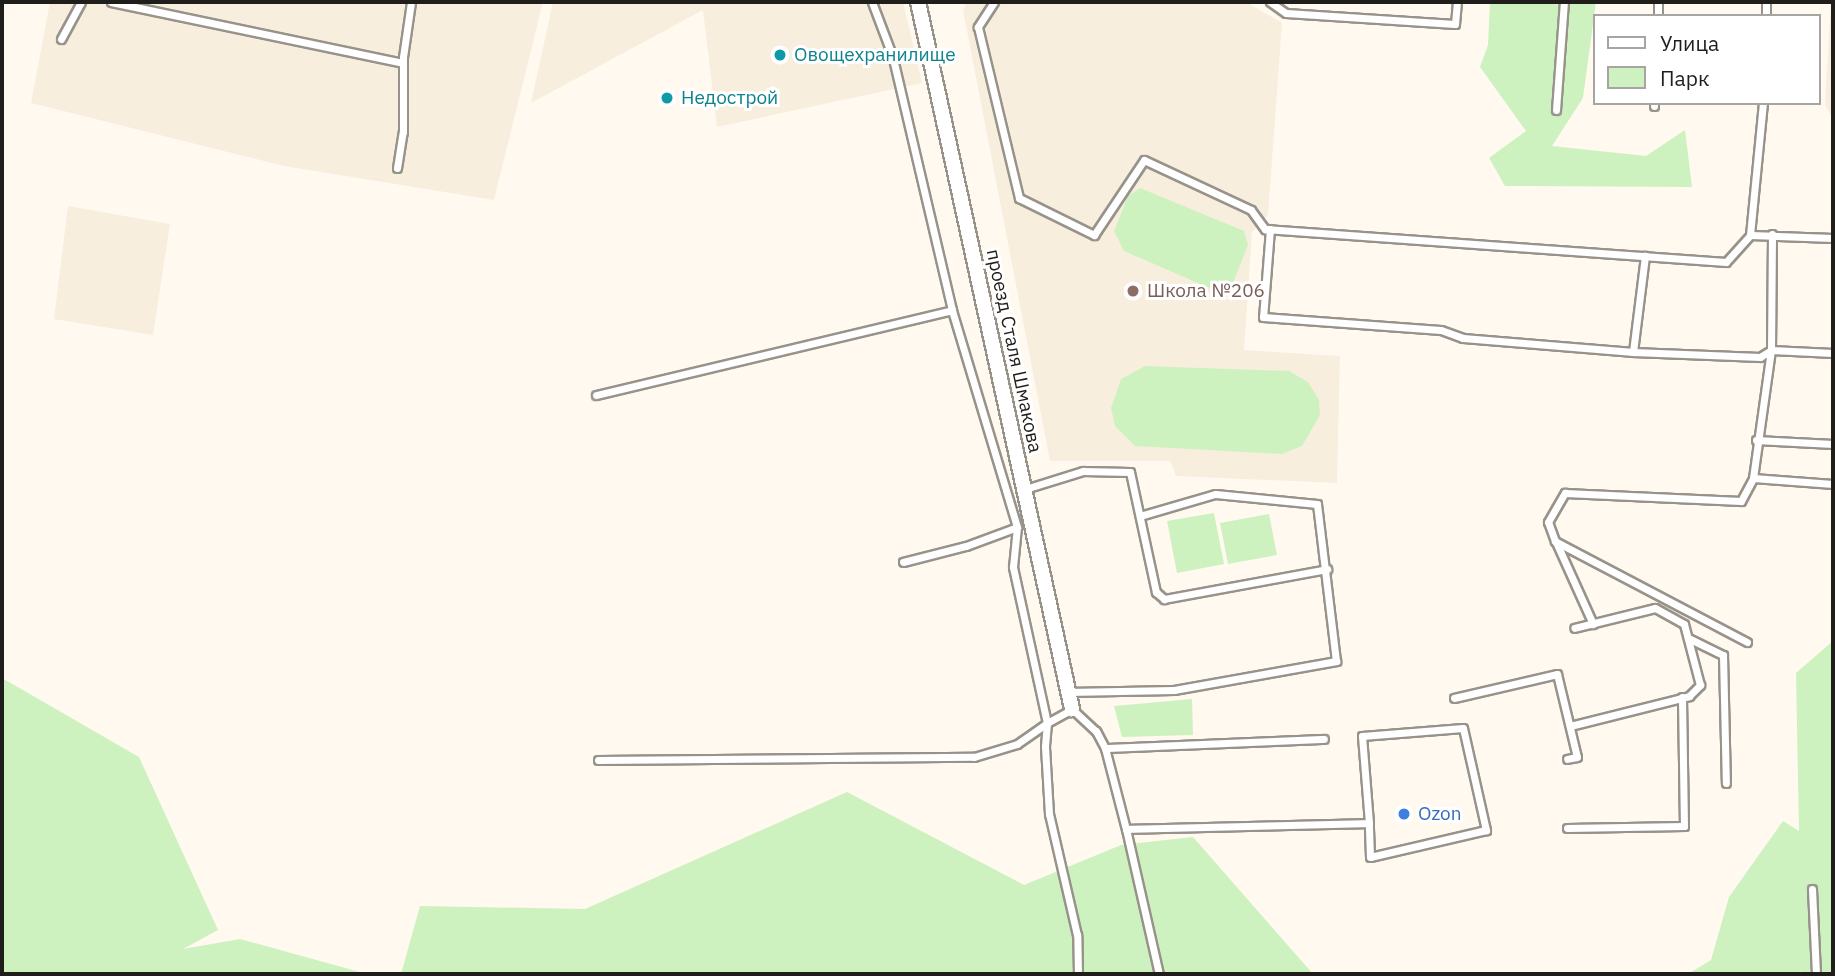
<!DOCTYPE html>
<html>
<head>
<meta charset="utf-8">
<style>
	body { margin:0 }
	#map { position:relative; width:1835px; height:976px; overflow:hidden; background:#fff9f0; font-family:"IBM Plex Sans",sans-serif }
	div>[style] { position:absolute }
	.built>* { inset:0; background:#f8eede }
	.green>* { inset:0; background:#cdf2c0 }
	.roads { filter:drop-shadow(2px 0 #98938a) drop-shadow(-2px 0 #98938a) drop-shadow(0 2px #98938a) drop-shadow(0 -2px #98938a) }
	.service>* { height:7px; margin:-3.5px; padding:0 3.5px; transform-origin:3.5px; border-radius:3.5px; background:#fff }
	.minor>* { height:14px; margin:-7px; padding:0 7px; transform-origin:7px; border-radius:7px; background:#fff }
	.dots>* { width:19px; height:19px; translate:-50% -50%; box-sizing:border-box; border:4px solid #fff; border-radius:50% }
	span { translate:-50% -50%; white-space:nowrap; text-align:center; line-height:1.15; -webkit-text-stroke:6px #fff; paint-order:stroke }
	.culture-label { font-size:19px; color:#0d838f }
	.left { translate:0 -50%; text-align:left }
	.education-label { font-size:19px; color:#785e54 }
	.street-label { font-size:19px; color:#201e1a }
	.shop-label { font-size:19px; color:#366cbe }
	.frame { position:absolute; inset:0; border:4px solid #201e1a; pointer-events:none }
	.legend { position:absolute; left:1593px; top:14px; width:228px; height:91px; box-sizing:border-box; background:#fff; border:2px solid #a6a5a3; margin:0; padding:9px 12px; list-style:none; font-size:21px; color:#201e1a }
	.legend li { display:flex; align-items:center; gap:14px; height:35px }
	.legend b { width:35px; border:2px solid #a6a5a3 }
</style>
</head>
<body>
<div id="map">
	<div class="built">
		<i style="clip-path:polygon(50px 2px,543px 2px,494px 200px,284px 166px,31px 103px)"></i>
		<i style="clip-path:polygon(553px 2px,903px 2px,922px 83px,717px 127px,703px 10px,531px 103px)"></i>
		<i style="clip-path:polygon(967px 2px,1246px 2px,1282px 23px,1268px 215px,1252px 232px,1244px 350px,1340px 356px,1337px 483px,1176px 476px,1170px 461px,1050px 461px,963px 10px)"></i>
		<i style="clip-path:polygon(1831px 2px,1833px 2px,1833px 120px,1825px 104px)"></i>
		<i style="clip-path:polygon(68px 206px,170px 224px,153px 335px,54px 319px)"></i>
	</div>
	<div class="green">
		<i style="clip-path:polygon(1490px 2px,1596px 2px,1583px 98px,1552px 146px,1646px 156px,1685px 130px,1692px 187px,1505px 186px,1489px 158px,1526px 131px,1480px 67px,1488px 45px)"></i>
		<i style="clip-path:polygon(1140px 188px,1244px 231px,1248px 245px,1233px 283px,1214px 290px,1124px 251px,1114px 231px,1128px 196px)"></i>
		<i style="clip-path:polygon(1145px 366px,1289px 371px,1308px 382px,1319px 400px,1320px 415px,1302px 446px,1282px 454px,1135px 446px,1115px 426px,1111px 408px,1121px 379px)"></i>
		<i style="clip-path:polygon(1214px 513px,1224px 564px,1177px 573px,1167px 521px)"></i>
		<i style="clip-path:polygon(1269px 514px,1277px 555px,1228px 564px,1220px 523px)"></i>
		<i style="clip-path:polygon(1833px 641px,1833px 974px,1801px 974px,1801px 969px,1800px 974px,1688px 974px,1711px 960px,1729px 897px,1783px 821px,1799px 831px,1796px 673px)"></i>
		<i style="clip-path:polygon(2px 678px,139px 757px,218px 930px,183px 949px,240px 939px,367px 974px,2px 974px)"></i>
		<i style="clip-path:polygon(1192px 699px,1193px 735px,1122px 737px,1114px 706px)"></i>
		<i style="clip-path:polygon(847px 792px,1024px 885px,1121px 845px,1193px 837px,1313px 974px,401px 974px,420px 906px,585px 909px)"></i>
	</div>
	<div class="roads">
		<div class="service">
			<i style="left:111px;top:2px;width:298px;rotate:11.8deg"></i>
			<i style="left:994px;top:2px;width:30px;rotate:123deg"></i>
			<i style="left:978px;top:27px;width:176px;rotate:76.5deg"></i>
			<i style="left:1019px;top:198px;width:84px;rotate:26.3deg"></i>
			<i style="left:1094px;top:235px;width:90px;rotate:-56.3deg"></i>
			<i style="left:1144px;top:160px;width:118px;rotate:25deg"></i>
			<i style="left:1251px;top:210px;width:24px;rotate:54deg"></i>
			<i style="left:1265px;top:229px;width:462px;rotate:4.1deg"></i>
			<i style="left:1726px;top:262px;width:36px;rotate:-48deg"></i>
			<i style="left:1750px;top:235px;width:83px;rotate:2.1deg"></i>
			<i style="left:1270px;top:2px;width:19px;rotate:35deg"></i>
			<i style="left:1286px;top:13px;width:169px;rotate:3.7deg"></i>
			<i style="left:1455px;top:24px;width:22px;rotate:-85deg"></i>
			<i style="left:1658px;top:16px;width:14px;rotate:-90deg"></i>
			<i style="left:1766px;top:16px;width:14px;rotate:-90deg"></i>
			<i style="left:61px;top:39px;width:42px;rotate:-61.6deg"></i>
			<i style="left:1654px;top:106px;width:3px;rotate:-90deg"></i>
			<i style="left:1556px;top:110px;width:108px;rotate:-85.8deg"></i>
			<i style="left:397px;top:168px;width:36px;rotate:-81deg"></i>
			<i style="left:403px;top:132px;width:75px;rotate:-90deg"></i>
			<i style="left:403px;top:57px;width:56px;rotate:-81.7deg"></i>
			<i style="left:1270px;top:229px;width:88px;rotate:94.5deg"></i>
			<i style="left:1263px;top:317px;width:178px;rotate:4.2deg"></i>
			<i style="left:1441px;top:330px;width:23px;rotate:20deg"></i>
			<i style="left:1463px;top:338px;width:171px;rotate:4.7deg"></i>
			<i style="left:1633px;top:352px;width:127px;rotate:2.3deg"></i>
			<i style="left:1760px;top:357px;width:13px;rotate:-32deg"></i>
			<i style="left:1771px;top:350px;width:62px;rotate:2.8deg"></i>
			<i style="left:1750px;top:235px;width:133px;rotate:-84.4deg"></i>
			<i style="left:1633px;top:352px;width:97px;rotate:-82.9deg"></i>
			<i style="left:596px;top:395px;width:366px;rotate:-13.4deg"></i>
			<i style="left:1756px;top:440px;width:77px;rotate:3deg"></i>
			<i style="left:1753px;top:478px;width:80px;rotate:4.3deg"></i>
			<i style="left:1025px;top:489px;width:61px;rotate:-17.2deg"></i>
			<i style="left:1083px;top:471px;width:47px;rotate:1.2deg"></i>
			<i style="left:1130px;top:472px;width:123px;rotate:77.8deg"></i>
			<i style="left:1156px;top:592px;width:11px;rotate:41deg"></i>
			<i style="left:1164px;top:599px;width:166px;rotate:-10.4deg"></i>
			<i style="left:1556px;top:542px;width:90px;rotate:65.7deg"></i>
			<i style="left:903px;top:562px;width:65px;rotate:-14.3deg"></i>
			<i style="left:966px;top:546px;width:54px;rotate:-20.4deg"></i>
			<i style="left:1688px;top:638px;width:39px;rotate:26deg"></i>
			<i style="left:1723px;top:655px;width:128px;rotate:88.7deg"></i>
			<i style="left:1747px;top:642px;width:217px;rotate:-152.3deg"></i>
			<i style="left:1555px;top:541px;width:20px;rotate:-110deg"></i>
			<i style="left:1548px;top:522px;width:34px;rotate:-60deg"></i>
			<i style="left:1565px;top:493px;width:176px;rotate:2.6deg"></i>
			<i style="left:1741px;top:501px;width:26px;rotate:-62deg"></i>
			<i style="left:1753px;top:478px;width:129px;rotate:-82deg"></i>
			<i style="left:1771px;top:350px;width:116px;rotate:-89.5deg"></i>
			<i style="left:1067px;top:692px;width:107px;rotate:-1.1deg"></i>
			<i style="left:1174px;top:690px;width:165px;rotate:-10.1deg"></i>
			<i style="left:1336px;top:661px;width:158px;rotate:-96.9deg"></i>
			<i style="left:1317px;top:504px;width:102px;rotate:-174.4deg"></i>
			<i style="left:1215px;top:494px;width:78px;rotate:163.7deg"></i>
			<i style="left:1454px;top:698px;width:106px;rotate:-13.1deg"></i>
			<i style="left:1557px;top:674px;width:85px;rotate:76.5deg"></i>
			<i style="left:1577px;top:757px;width:10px;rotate:169deg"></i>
			<i style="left:1570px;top:726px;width:123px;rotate:-14.1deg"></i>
			<i style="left:1689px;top:696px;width:16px;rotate:-45deg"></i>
			<i style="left:1700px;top:685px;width:63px;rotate:-104.7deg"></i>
			<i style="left:1684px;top:624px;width:33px;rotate:-151deg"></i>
			<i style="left:1655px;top:608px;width:83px;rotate:166.1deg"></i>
			<i style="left:1105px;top:748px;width:219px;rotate:-2.4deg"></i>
			<i style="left:598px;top:760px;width:376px;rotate:-0.5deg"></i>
			<i style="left:974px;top:757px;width:45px;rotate:-16.8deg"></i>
			<i style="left:1017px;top:744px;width:37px;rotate:-35deg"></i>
			<i style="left:1047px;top:723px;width:160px;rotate:-102.3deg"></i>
			<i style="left:1013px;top:567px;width:40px;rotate:-84.3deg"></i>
			<i style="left:1017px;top:527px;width:227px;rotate:-106.7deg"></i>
			<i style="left:952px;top:310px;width:262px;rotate:-103.2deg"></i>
			<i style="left:892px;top:55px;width:57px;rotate:-110.7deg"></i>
			<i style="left:1567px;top:828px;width:117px;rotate:-1deg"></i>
			<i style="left:1684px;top:826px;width:129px;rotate:-90.9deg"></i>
			<i style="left:1126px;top:829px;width:149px;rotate:77.2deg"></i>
			<i style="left:1812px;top:889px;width:85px;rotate:87.3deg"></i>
			<i style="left:1078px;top:974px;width:39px;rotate:-91deg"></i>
			<i style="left:1077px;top:935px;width:124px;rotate:-103deg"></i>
			<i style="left:1049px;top:814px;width:68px;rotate:-93.4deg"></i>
			<i style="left:1045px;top:746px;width:23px;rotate:-85deg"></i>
			<i style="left:1047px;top:723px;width:29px;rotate:-29deg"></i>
			<i style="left:1072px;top:709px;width:33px;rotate:43deg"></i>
			<i style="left:1096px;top:731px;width:19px;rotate:62deg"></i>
			<i style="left:1105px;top:748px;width:84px;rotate:75.5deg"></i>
			<i style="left:1126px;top:829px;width:243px;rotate:-1.4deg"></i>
			<i style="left:1369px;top:823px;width:87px;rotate:-94.6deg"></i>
			<i style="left:1362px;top:736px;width:101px;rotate:-4.5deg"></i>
			<i style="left:1463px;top:728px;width:105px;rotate:77.3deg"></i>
			<i style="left:1486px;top:830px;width:119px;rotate:166.9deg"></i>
			<i style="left:1370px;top:857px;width:34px;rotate:-92deg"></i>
		</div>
		<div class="minor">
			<i style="left:918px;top:2px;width:724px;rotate:77.71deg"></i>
		</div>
	</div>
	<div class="dots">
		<i style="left:780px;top:55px;background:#0f9aa8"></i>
		<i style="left:667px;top:98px;background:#0f9aa8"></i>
		<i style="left:1133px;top:291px;background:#8d6e63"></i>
		<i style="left:1404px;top:814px;background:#3f7fe0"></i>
	</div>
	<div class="culture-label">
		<span class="left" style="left:794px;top:55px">Овощехранилище</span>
		<span class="left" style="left:681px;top:98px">Недострой</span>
	</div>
	<div class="education-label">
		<span class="left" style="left:1147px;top:291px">Школа №206</span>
	</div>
	<div class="street-label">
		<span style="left:1014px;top:351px;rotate:78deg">проезд Сталя Шмакова</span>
	</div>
	<div class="shop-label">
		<span class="left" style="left:1418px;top:814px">Ozon</span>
	</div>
	<div class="frame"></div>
	<ul class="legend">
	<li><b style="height:9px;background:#fff"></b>Улица</li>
	<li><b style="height:19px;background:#cdf2c0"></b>Парк</li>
	</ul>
</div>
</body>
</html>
